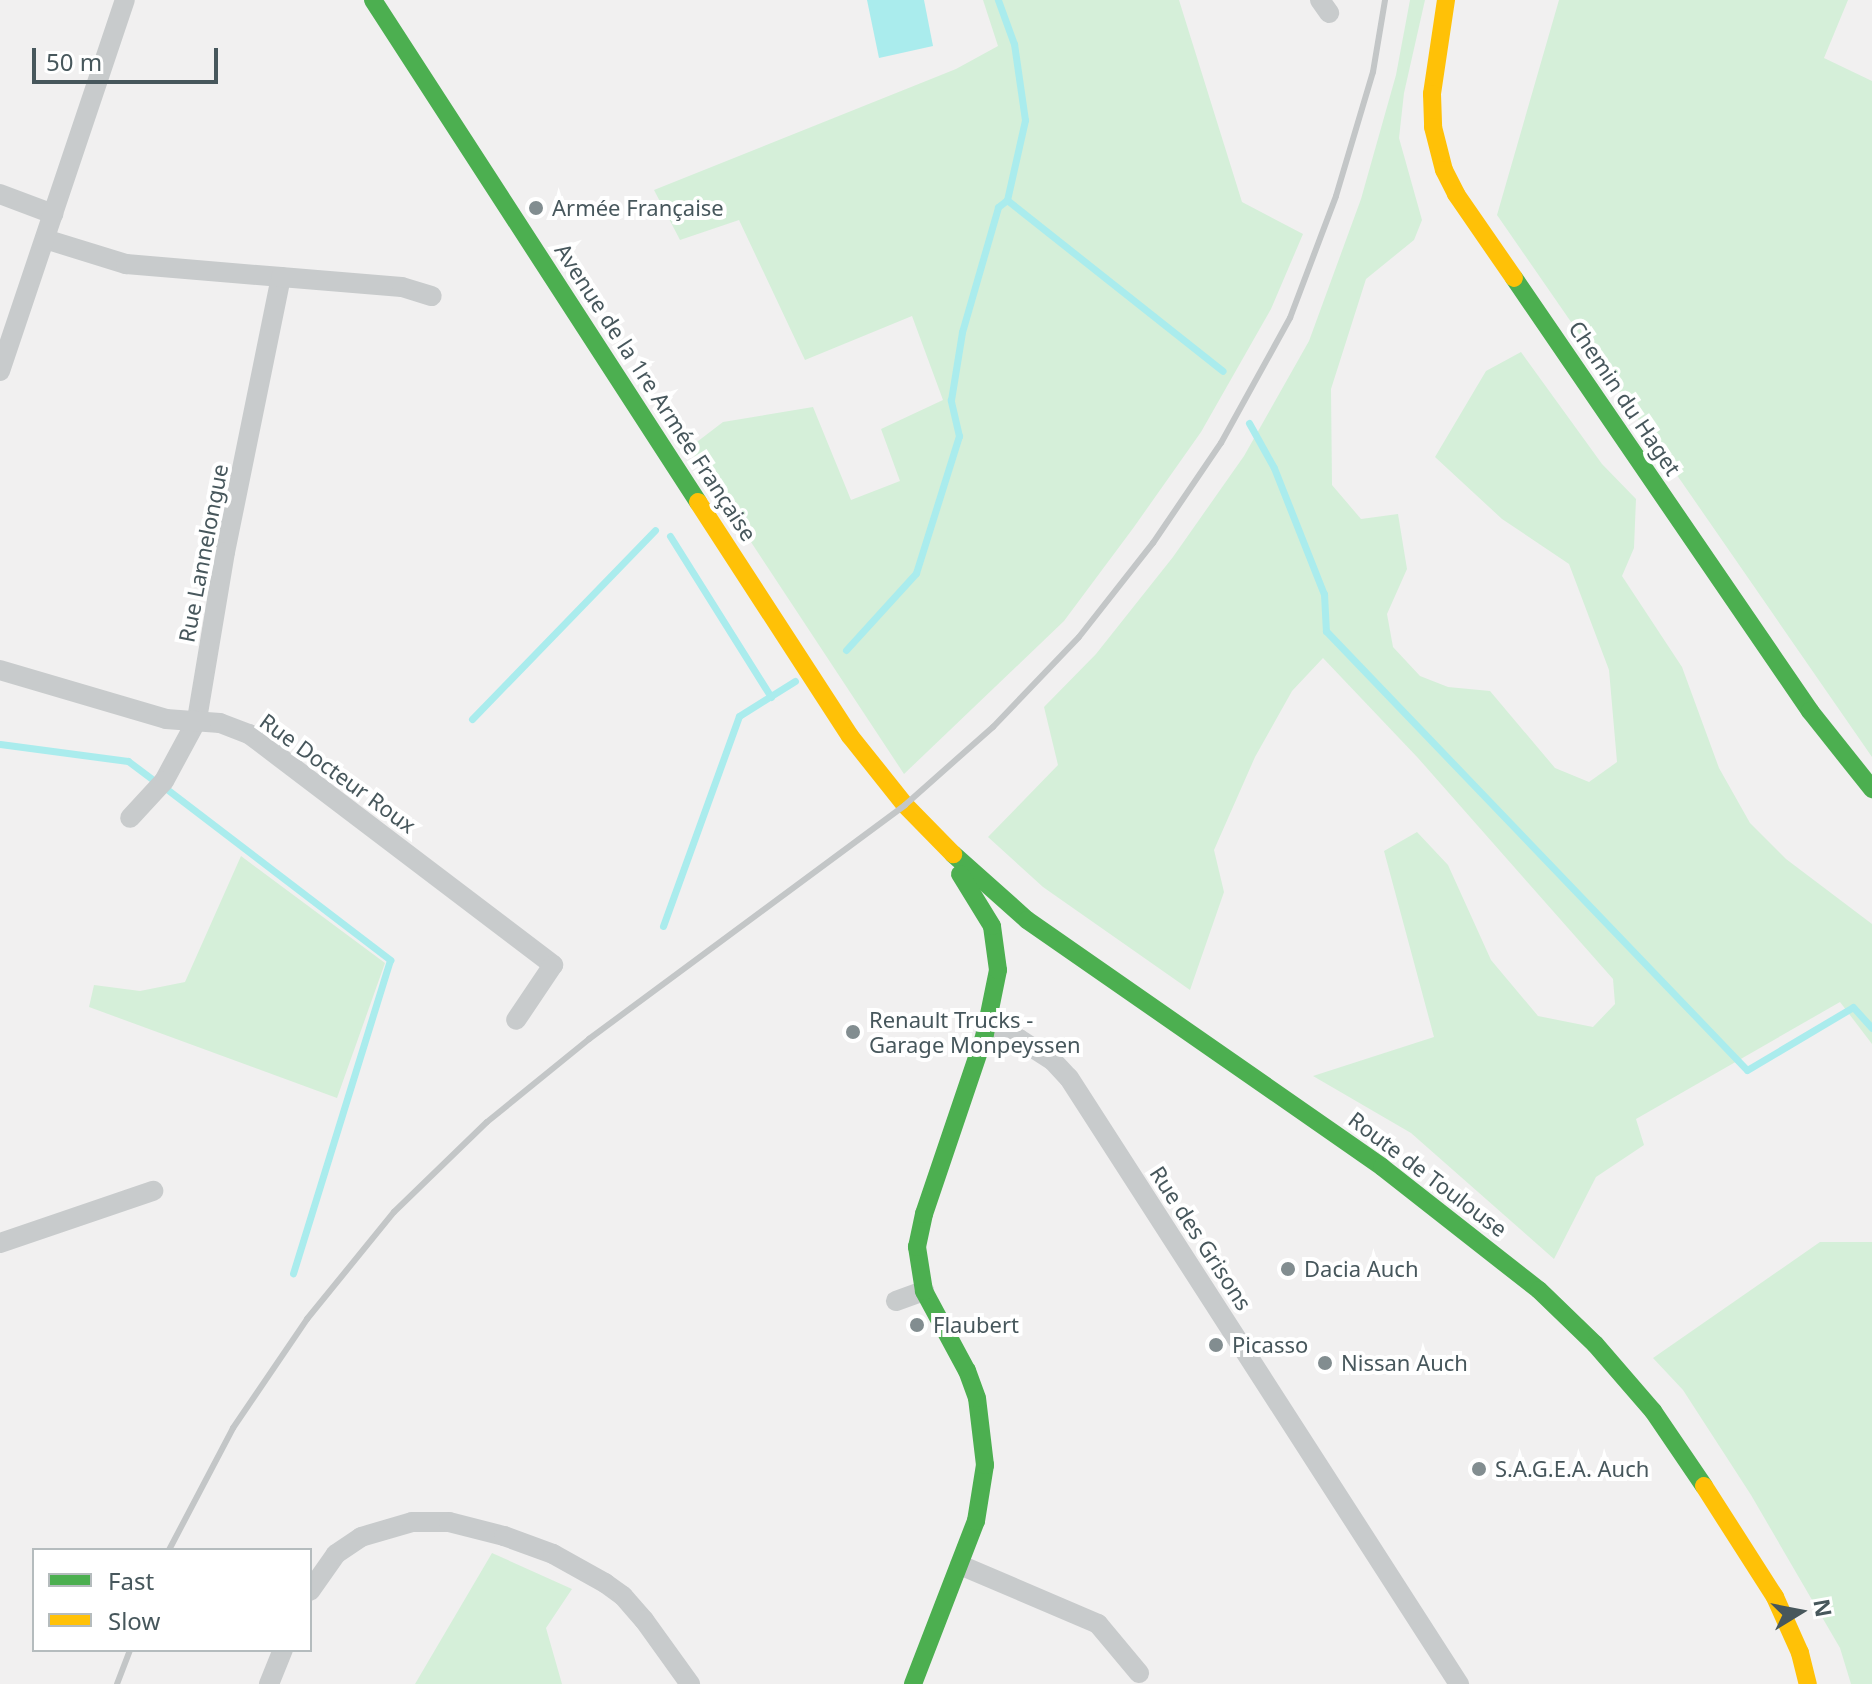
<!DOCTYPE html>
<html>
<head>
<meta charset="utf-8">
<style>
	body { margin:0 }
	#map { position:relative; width:1872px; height:1684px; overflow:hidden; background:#f1f0f0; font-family:"Noto Sans",sans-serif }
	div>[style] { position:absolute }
	.green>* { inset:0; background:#d5efd9 }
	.water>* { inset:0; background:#aaeced }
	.stream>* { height:7px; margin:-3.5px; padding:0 3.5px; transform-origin:3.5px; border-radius:3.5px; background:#aaeced }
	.street>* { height:20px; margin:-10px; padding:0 10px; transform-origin:10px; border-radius:10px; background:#c8cbcc }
	.fast>* { height:18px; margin:-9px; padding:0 9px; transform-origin:9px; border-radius:9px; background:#4caf50 }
	.slow>* { height:18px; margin:-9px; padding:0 9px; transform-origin:9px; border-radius:9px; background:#ffc107 }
	.rail>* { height:6px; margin:-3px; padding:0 3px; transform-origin:3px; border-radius:3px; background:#c3c6c7 }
	.dots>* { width:22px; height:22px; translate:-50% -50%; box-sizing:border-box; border:4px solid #fff; border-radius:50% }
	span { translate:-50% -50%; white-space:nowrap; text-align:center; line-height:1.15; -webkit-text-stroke:8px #fff; paint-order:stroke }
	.poi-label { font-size:22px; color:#47575c }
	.left { translate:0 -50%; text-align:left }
	.street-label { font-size:22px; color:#47575c }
	.legend { position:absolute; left:32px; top:1548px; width:280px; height:104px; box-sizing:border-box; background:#fff; border:2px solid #b5bcbe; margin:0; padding:10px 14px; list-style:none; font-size:24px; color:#47575c }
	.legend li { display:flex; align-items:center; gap:16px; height:40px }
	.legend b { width:40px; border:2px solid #b5bcbe }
	.north { position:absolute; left:1760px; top:1572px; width:80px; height:80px; -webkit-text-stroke:6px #fff; paint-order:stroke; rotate:80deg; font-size:22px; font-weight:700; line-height:32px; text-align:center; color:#47575c }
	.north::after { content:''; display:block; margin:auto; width:28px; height:36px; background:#47575c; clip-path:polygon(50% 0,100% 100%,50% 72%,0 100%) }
	.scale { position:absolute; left:32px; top:48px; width:186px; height:36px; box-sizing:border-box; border:4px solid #47575c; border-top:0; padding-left:10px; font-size:24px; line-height:28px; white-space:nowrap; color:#47575c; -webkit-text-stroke:6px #fff; paint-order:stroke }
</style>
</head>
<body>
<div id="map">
	<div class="green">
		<i style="clip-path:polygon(983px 0,1179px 0,1242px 202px,1303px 234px,1271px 309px,1201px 432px,1134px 527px,1064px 621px,904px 774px,689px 448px,723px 422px,813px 407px,851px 500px,900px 481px,881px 429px,943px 400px,912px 316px,805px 360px,739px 220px,680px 240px,654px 190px,956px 69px,998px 46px)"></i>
		<i style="clip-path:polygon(1410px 0,1425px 0,1404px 93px,1399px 138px,1422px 220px,1414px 240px,1366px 279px,1331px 389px,1332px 485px,1361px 519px,1398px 514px,1407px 569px,1387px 614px,1393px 647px,1420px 676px,1448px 687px,1490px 691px,1555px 768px,1589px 782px,1617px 762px,1609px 670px,1569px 564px,1502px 519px,1435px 457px,1486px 371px,1521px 352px,1602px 464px,1636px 499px,1634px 548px,1622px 576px,1682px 667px,1719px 768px,1750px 823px,1786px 859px,1872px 924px,1872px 1044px,1840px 1002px,1636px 1119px,1644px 1145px,1596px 1177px,1554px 1259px,1411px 1133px,1313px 1076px,1434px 1037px,1384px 851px,1417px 832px,1448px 865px,1491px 960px,1538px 1016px,1593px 1027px,1615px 1004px,1613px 979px,1418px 758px,1323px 658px,1292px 691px,1255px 757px,1214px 850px,1224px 892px,1190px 990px,1043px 887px,988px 837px,1058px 765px,1044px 707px,1096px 654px,1173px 557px,1244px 456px,1309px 341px,1361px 199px,1396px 75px)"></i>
		<i style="clip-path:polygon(1559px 0,1848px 0,1824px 58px,1872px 81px,1872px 757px,1497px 215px)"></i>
		<i style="clip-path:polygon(241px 856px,385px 963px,337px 1098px,89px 1007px,94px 985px,140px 991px,185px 982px)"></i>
		<i style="clip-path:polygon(1820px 1242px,1872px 1242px,1872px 1684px,1851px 1684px,1840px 1648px,1751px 1495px,1683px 1390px,1653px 1358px)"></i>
		<i style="clip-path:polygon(492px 1553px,572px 1589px,546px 1628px,562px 1684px,415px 1684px)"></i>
	</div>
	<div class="water">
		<i style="clip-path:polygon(867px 0,924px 0,933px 46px,879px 58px)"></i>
	</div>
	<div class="stream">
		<i style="left:1007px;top:200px;width:275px;rotate:38.4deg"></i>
		<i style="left:1249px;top:423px;width:51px;rotate:60.9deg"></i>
		<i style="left:1274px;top:468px;width:136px;rotate:68.4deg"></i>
		<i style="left:1324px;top:594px;width:37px;rotate:87deg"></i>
		<i style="left:1326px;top:631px;width:608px;rotate:46.2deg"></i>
		<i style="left:1747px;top:1070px;width:123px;rotate:-30.7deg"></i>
		<i style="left:1853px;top:1007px;width:28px;rotate:48deg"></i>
		<i style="left:670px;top:536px;width:190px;rotate:57.9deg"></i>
		<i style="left:846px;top:650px;width:104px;rotate:-47.7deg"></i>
		<i style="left:916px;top:573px;width:144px;rotate:-72.6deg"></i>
		<i style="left:959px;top:436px;width:37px;rotate:-103deg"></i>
		<i style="left:951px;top:400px;width:69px;rotate:-80.8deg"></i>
		<i style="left:962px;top:332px;width:130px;rotate:-73.9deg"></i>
		<i style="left:998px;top:207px;width:11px;rotate:-38deg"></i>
		<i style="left:1007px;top:200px;width:82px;rotate:-77.3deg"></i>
		<i style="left:1025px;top:120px;width:77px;rotate:-98.2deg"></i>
		<i style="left:1014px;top:44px;width:47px;rotate:-110deg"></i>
		<i style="left:472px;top:719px;width:263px;rotate:-45.9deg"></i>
		<i style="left:0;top:744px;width:129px;rotate:7.6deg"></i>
		<i style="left:128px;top:761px;width:35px;rotate:37deg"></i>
		<i style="left:168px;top:790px;width:280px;rotate:37.4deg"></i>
		<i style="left:390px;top:960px;width:328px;rotate:107.2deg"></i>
		<i style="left:663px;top:926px;width:223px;rotate:-70.1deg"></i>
		<i style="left:739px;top:716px;width:66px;rotate:-32deg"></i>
	</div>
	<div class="street">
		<i style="left:1320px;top:0;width:16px;rotate:55deg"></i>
		<i style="left:0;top:194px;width:57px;rotate:20.7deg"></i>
		<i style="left:45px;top:239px;width:85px;rotate:17.2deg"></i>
		<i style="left:126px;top:264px;width:156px;rotate:4.8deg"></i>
		<i style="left:281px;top:277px;width:281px;rotate:101.5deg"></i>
		<i style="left:225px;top:552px;width:170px;rotate:99.5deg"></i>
		<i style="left:197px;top:720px;width:69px;rotate:118.4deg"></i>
		<i style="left:164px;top:781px;width:50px;rotate:132.6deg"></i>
		<i style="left:281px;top:277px;width:121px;rotate:4.7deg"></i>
		<i style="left:402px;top:287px;width:31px;rotate:17deg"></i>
		<i style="left:0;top:371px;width:391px;rotate:-71.4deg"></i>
		<i style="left:0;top:670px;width:173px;rotate:16.4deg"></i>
		<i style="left:166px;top:719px;width:54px;rotate:4.2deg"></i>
		<i style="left:220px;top:723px;width:31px;rotate:21deg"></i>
		<i style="left:249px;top:734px;width:382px;rotate:37.2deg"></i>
		<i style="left:553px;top:965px;width:66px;rotate:123.9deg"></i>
		<i style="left:985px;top:1034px;width:34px;rotate:8deg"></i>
		<i style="left:1019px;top:1039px;width:40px;rotate:32.9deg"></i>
		<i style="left:1053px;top:1061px;width:23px;rotate:47deg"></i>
		<i style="left:1069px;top:1078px;width:721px;rotate:57.24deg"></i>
		<i style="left:0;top:1243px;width:162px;rotate:-18.8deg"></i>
		<i style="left:896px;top:1301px;width:30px;rotate:-20deg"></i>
		<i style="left:960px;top:1565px;width:150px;rotate:23.1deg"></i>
		<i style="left:1098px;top:1624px;width:64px;rotate:50.1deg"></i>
		<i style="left:310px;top:1591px;width:45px;rotate:-54.9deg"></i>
		<i style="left:336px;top:1554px;width:30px;rotate:-34deg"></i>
		<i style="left:361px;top:1537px;width:53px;rotate:-16.4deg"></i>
		<i style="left:412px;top:1522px;width:37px"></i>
		<i style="left:449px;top:1522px;width:57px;rotate:14.3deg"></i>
		<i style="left:504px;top:1536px;width:52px;rotate:20.2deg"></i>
		<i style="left:553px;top:1554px;width:60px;rotate:29.1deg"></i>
		<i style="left:605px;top:1583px;width:22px;rotate:36deg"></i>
		<i style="left:623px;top:1596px;width:32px;rotate:49deg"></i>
		<i style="left:644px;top:1620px;width:79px;rotate:54.3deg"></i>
		<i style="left:269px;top:1684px;width:37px;rotate:-68deg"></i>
	</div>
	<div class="fast">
		<i style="left:373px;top:0;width:598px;rotate:57.08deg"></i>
		<i style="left:1514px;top:278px;width:525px;rotate:55.64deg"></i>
		<i style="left:1810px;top:711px;width:100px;rotate:51.5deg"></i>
		<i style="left:953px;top:854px;width:99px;rotate:41.7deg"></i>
		<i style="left:1027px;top:920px;width:432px;rotate:34.8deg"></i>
		<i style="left:1382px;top:1167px;width:199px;rotate:38.1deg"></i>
		<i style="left:1539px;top:1290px;width:78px;rotate:44deg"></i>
		<i style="left:1595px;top:1344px;width:89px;rotate:49.1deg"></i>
		<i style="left:1653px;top:1411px;width:91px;rotate:55.8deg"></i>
		<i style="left:913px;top:1684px;width:175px;rotate:-68.9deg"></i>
		<i style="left:976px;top:1521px;width:57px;rotate:-80.9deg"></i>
		<i style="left:985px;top:1465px;width:67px;rotate:-96.8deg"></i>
		<i style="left:977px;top:1398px;width:29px;rotate:-110deg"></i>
		<i style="left:967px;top:1371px;width:91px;rotate:-118.3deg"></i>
		<i style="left:924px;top:1291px;width:45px;rotate:-99deg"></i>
		<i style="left:917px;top:1247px;width:34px;rotate:-78deg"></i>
		<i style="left:924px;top:1214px;width:190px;rotate:-71.3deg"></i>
		<i style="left:985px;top:1034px;width:65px;rotate:-78.5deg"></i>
		<i style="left:998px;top:970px;width:44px;rotate:-97.8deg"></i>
		<i style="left:992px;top:926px;width:61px;rotate:-121.6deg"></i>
	</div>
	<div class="slow">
		<i style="left:1446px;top:0;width:95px;rotate:98.5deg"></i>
		<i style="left:1432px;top:94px;width:33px;rotate:88deg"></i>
		<i style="left:1433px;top:127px;width:44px;rotate:75.7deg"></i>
		<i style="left:1444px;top:170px;width:27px;rotate:63deg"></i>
		<i style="left:1456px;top:194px;width:102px;rotate:55.4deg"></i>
		<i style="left:698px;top:502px;width:279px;rotate:57deg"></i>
		<i style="left:850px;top:736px;width:88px;rotate:51.4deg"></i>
		<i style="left:905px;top:805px;width:69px;rotate:45.6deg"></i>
		<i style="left:1704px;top:1486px;width:132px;rotate:57.4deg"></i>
		<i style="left:1775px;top:1597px;width:61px;rotate:65.9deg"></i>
		<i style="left:1800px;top:1653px;width:32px;rotate:76deg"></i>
	</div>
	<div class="rail">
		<i style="left:169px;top:1550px;width:138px;rotate:-62.3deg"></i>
		<i style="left:233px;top:1428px;width:132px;rotate:-55.8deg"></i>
		<i style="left:307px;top:1319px;width:138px;rotate:-50.9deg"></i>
		<i style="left:394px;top:1212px;width:129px;rotate:-44.1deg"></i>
		<i style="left:487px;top:1122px;width:132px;rotate:-39.1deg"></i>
		<i style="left:589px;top:1039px;width:393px;rotate:-36.5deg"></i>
		<i style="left:905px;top:805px;width:118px;rotate:-41.6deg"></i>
		<i style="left:993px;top:727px;width:124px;rotate:-46.3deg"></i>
		<i style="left:1079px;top:637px;width:120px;rotate:-51.8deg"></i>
		<i style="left:1153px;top:543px;width:121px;rotate:-55.8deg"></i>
		<i style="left:1221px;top:443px;width:143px;rotate:-61.1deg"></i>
		<i style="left:1290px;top:318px;width:130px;rotate:-69.3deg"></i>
		<i style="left:1336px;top:196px;width:129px;rotate:-73.4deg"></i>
		<i style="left:1373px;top:72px;width:73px;rotate:-80.5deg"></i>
		<i style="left:117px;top:1684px;width:36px;rotate:-69deg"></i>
	</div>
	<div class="dots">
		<i style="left:536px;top:208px;background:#828d90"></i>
		<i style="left:853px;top:1032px;background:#828d90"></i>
		<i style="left:1288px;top:1269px;background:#828d90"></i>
		<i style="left:917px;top:1325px;background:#828d90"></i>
		<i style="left:1216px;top:1345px;background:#828d90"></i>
		<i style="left:1325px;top:1363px;background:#828d90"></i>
		<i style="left:1479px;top:1469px;background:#828d90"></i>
	</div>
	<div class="poi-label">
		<span class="left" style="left:552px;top:208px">Armée Française</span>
		<span class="left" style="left:869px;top:1032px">Renault Trucks -<br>Garage Monpeyssen</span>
		<span class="left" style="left:1304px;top:1269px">Dacia Auch</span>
		<span class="left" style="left:933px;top:1325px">Flaubert</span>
		<span class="left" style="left:1232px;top:1345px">Picasso</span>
		<span class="left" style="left:1341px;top:1363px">Nissan Auch</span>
		<span class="left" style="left:1495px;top:1469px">S.A.G.E.A. Auch</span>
	</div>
	<div class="street-label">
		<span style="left:656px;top:392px;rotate:57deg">Avenue de la 1re Armée Française</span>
		<span style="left:1625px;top:398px;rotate:56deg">Chemin du Haget</span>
		<span style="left:203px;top:553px;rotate:-79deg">Rue Lannelongue</span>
		<span style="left:338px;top:773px;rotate:36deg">Rue Docteur Roux</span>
		<span style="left:1428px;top:1174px;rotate:37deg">Route de Toulouse</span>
		<span style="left:1201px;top:1238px;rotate:57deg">Rue des Grisons</span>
	</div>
	<ul class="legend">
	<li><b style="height:10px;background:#4caf50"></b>Fast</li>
	<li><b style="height:10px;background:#ffc107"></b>Slow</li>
	</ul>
	<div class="north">N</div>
	<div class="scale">50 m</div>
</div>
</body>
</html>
